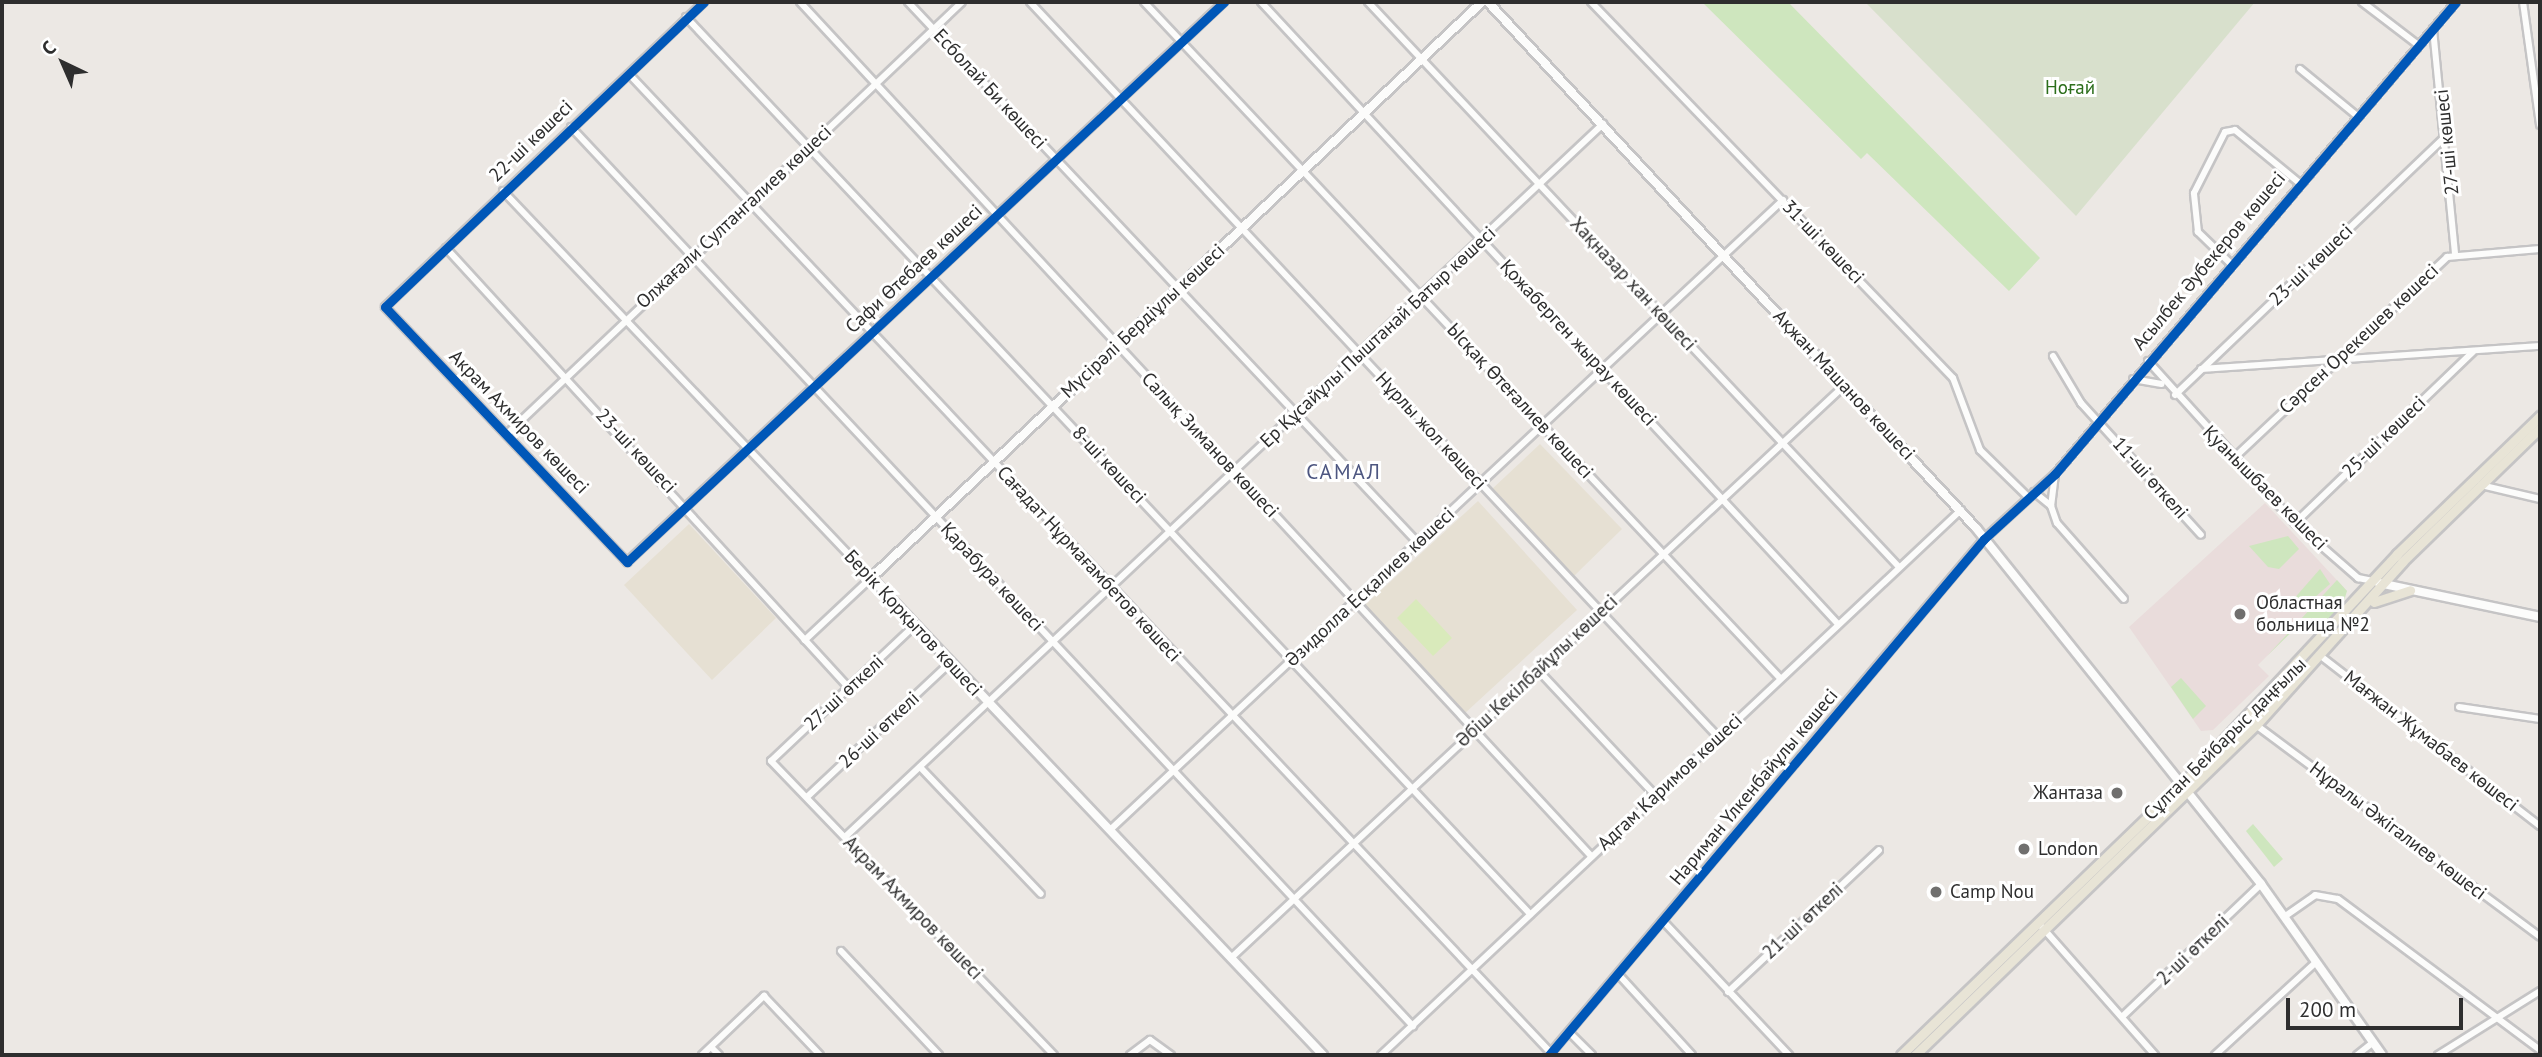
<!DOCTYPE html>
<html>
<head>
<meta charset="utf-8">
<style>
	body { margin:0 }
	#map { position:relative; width:2542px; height:1057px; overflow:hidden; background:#ece8e4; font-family:"PT Sans",sans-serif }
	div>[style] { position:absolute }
	.education>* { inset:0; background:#e6e0d3 }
	.medical>* { inset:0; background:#e9dcdb }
	.green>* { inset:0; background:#cee6be }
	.cemetery>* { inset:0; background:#d8e0cc }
	.pitch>* { inset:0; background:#d9eabb }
	.roads { filter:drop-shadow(2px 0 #c5c4c5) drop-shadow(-2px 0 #c5c4c5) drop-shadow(0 2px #c5c4c5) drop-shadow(0 -2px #c5c4c5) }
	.street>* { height:6px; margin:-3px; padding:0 3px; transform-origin:3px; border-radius:3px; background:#fcfcfb }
	.secondary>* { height:8px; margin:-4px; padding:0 4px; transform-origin:4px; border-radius:4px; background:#fcfcfb }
	.primary>* { height:9px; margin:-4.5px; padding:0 4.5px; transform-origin:4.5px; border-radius:4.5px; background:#e8e4d6 }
	.cycleway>* { height:9px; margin:-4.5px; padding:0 4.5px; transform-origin:4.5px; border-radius:4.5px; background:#0057b8 }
	.dots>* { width:19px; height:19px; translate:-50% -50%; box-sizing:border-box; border:4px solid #fff; border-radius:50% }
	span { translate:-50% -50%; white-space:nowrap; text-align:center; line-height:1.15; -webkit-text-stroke:6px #fff; paint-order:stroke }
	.park-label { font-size:19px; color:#2c6e1b }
	.street-label { font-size:19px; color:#2e2e2e }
	.poi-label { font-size:19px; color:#2e2e2e }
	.left { translate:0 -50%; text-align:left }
	.right { translate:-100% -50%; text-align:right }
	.neighbourhood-label { font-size:21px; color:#4d5680; letter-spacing:2px }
	.frame { position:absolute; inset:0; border:4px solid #2e2e2e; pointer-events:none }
	.north { position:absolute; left:28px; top:28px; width:70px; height:70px; -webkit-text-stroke:5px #fff; paint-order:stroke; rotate:316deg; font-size:19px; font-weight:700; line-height:28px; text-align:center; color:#2e2e2e }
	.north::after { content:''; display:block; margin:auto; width:24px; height:32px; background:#2e2e2e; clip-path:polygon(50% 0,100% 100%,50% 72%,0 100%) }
	.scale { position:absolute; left:2286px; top:998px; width:177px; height:32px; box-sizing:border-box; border:4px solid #2e2e2e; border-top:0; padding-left:9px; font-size:21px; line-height:24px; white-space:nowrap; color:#2e2e2e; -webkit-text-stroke:5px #fff; paint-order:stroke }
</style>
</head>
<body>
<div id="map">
	<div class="education">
		<i style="clip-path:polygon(1540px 444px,1622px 529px,1573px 577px,1491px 490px)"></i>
		<i style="clip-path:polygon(1478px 501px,1577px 610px,1464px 714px,1364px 606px)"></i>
		<i style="clip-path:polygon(689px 524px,776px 618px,712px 680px,624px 585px)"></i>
	</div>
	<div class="medical">
		<i style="clip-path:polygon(2265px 503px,2347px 591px,2316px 632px,2303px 620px,2258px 665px,2269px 676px,2213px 730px,2201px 731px,2129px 627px)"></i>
	</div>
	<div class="green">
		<i style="clip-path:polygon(1702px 2px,1788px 2px,2040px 258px,2009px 291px,1867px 153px,1861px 159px)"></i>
		<i style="clip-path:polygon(2288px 536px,2299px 549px,2279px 569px,2268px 567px,2249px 546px)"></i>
		<i style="clip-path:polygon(2320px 569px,2330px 584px,2298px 612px,2292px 601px)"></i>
		<i style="clip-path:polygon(2337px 580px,2347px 591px,2342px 607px,2316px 632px,2304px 620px,2267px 656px)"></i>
		<i style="clip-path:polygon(2181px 678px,2206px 706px,2193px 719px,2171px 687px)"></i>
		<i style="clip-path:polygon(2253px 824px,2283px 859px,2274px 867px,2246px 831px)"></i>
	</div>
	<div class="cemetery">
		<i style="clip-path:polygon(1865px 2px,2255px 2px,2076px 216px)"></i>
	</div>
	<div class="pitch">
		<i style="clip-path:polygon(1416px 599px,1452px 638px,1433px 656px,1397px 618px)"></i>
	</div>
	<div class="roads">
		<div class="street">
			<i style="left:704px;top:2px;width:441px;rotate:136.3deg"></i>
			<i style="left:385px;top:307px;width:352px;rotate:46.5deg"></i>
			<i style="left:627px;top:562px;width:819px;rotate:-43.17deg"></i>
			<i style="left:800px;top:2px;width:1165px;rotate:47.19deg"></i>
			<i style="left:908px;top:2px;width:742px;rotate:46.69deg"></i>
			<i style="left:1030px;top:2px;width:1007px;rotate:46.89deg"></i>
			<i style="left:1144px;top:2px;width:928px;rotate:46.75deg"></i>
			<i style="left:1261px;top:2px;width:847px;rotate:47.15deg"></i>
			<i style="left:1368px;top:2px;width:774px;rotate:46.78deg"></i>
			<i style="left:1591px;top:2px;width:522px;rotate:46.09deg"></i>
			<i style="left:1953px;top:378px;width:77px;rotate:69.4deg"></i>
			<i style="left:1980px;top:450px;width:67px;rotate:44.4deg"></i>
			<i style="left:2362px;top:2px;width:71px;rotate:37.5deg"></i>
			<i style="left:2523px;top:2px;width:124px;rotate:82.1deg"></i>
			<i style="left:686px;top:17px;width:1232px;rotate:46.74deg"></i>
			<i style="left:2433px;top:29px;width:227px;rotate:84.4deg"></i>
			<i style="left:2300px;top:69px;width:72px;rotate:39.4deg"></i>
			<i style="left:629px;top:74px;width:1345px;rotate:46.72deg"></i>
			<i style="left:571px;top:127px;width:1232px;rotate:46.88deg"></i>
			<i style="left:503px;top:191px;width:534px;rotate:46.44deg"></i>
			<i style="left:871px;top:578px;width:91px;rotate:136.8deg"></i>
			<i style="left:446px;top:248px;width:597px;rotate:47.51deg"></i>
			<i style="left:2230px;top:263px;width:45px;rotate:-135.9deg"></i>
			<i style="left:2198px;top:232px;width:39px;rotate:-96deg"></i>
			<i style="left:2194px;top:193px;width:68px;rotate:-63.1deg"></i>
			<i style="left:2225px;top:132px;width:10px;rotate:-11deg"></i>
			<i style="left:2235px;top:130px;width:82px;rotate:39.5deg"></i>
			<i style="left:2053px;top:356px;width:55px;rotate:59.2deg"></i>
			<i style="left:2081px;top:403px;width:178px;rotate:47.7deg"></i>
			<i style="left:2148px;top:361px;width:219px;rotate:47.8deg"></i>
			<i style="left:2295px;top:523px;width:84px;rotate:41.1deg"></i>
			<i style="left:2358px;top:578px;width:15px;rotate:11deg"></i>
			<i style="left:2201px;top:369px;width:340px;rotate:-3.9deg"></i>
			<i style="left:2133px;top:379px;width:29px;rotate:10deg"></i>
			<i style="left:2175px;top:395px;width:376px;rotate:-43.7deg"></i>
			<i style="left:507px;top:434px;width:627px;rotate:-43.51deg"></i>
			<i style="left:2234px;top:458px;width:293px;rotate:-43.3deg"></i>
			<i style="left:2447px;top:257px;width:93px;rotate:-4.9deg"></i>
			<i style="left:2055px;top:474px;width:32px;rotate:97deg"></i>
			<i style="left:2051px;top:506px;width:18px;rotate:71deg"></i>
			<i style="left:2057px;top:523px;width:101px;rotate:48.6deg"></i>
			<i style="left:2481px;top:485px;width:61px;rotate:13.3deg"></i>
			<i style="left:2034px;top:492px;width:22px;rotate:39deg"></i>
			<i style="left:2295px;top:523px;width:247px;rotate:-43.9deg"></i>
			<i style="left:915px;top:625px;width:198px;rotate:136.6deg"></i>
			<i style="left:771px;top:761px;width:408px;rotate:46.1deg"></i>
			<i style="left:2322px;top:657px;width:276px;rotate:37.8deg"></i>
			<i style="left:1538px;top:670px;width:173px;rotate:46.9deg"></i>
			<i style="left:2459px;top:707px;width:82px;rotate:8.4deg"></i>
			<i style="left:2256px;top:725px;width:354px;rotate:36.7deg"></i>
			<i style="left:920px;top:767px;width:175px;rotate:46.4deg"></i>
			<i style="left:807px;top:797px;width:197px;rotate:-43.2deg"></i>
			<i style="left:1110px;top:830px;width:922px;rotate:-43.11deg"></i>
			<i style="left:845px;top:837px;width:1041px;rotate:-43.25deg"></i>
			<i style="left:2284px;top:917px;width:38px;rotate:-35deg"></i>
			<i style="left:2315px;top:895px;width:23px;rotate:10deg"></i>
			<i style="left:2338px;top:899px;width:252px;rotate:36.8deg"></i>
			<i style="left:1664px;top:922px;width:183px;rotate:46.8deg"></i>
			<i style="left:2042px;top:927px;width:171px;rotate:48.6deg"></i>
			<i style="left:841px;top:951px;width:143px;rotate:46.7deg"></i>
			<i style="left:1231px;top:958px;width:838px;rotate:-43.02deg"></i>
			<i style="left:1619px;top:975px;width:108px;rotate:47.6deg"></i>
			<i style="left:1728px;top:992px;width:207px;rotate:-43.2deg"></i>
			<i style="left:2124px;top:1015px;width:190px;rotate:-43.7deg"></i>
			<i style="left:1570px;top:1033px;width:31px;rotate:45deg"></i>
			<i style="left:711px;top:1047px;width:11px;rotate:45deg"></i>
			<i style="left:702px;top:1055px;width:86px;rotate:-43.6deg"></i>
			<i style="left:764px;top:996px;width:81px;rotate:46.5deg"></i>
			<i style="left:1130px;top:1055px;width:25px;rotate:-37deg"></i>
			<i style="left:1150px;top:1040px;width:26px;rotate:36deg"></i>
			<i style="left:1381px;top:1055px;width:796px;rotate:-43.22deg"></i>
			<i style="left:1549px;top:1055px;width:675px;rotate:-49.87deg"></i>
			<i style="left:1984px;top:539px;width:96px;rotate:-42.5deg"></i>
			<i style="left:2055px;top:474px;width:619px;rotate:-49.65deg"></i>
			<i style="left:2215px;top:1055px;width:136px;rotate:-42.6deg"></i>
			<i style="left:2357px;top:1055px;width:18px;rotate:-38deg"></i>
			<i style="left:2438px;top:1055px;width:120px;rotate:-32.1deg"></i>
		</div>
		<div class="secondary">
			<i style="left:1488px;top:2px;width:718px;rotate:47.15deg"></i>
			<i style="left:1976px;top:528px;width:456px;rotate:51.3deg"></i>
			<i style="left:2261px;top:884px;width:209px;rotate:54.7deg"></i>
			<i style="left:2379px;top:583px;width:165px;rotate:11.9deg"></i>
			<i style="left:1323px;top:1055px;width:657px;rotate:-133.46deg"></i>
			<i style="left:871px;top:578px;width:840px;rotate:-43.31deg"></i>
		</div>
		<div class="primary">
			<i style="left:2374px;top:602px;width:38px;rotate:-18deg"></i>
			<i style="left:1901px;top:1055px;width:406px;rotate:-44deg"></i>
			<i style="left:2193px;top:773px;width:299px;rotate:-47deg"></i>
			<i style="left:2397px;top:554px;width:199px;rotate:-44deg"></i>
			<i style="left:1915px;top:1055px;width:475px;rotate:-44.1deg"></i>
			<i style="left:2256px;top:725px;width:219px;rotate:-48.1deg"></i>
			<i style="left:2402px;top:562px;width:192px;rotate:-44.2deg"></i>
		</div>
	</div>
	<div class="cycleway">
		<i style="left:704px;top:2px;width:441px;rotate:136.3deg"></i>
		<i style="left:385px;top:307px;width:352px;rotate:46.5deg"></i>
		<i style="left:627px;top:562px;width:819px;rotate:-43.17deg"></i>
		<i style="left:1549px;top:1055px;width:675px;rotate:-49.87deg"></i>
		<i style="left:1984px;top:539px;width:96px;rotate:-42.5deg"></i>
		<i style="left:2055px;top:474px;width:619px;rotate:-49.65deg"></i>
	</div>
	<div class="dots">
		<i style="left:2240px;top:614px;background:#706f6e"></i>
		<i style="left:2117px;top:793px;background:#706f6e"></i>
		<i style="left:2024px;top:849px;background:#706f6e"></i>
		<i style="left:1936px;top:892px;background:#706f6e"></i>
	</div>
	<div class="park-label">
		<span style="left:2070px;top:88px">Ноғай</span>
	</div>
	<div class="street-label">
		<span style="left:990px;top:89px;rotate:47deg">Есболай Би көшесі</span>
		<span style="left:531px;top:141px;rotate:-44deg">22-ші көшесі</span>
		<span style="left:2447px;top:142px;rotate:-96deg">27-ші көшесі</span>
		<span style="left:734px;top:217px;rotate:-43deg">Олжағали Султангалиев көшесі</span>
		<span style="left:1823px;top:242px;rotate:46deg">31-ші көшесі</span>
		<span style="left:2209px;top:261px;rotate:-50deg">Асылбек Әубекеров көшесі</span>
		<span style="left:2311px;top:265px;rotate:-44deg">23-ші көшесі</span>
		<span style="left:914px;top:269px;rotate:-43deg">Сафи Өтебаев көшесі</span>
		<span style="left:1633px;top:284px;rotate:47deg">Хақназар хан көшесі</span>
		<span style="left:1143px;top:321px;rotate:-43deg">Мүсірәлі Бердіұлы көшесі</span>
		<span style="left:1378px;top:337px;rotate:-43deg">Ер Құсайұлы Пыштанай Батыр көшесі</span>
		<span style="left:2359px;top:339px;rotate:-43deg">Сәрсен Орекешев көшесі</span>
		<span style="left:1578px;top:343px;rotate:47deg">Қожаберген жырау көшесі</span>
		<span style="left:1844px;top:385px;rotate:47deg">Ақжан Машанов көшесі</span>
		<span style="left:1520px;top:401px;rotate:47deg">Ысқақ Өтеғалиев көшесі</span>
		<span style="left:519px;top:422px;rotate:46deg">Акрам Ахмиров көшесі</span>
		<span style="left:1431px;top:431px;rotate:47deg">Нұрлы жол көшесі</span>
		<span style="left:2384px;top:437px;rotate:-44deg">25-ші көшесі</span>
		<span style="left:1210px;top:445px;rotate:47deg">Салық Зиманов көшесі</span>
		<span style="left:636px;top:451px;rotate:47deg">23-шi көшесi</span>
		<span style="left:1109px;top:465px;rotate:47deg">8-шi көшесi</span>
		<span style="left:2150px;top:478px;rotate:48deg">11-ші өткелі</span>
		<span style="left:2265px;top:488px;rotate:45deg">Қуанышбаев көшесі</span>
		<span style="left:1089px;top:564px;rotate:47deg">Сағадат Нұрмағамбетов көшесі</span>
		<span style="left:992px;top:577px;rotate:47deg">Қарабура көшесі</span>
		<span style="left:1370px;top:587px;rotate:-43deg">Әзидолла Есқалиев көшесі</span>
		<span style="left:913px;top:623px;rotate:47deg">Берік Қорқытов көшесі</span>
		<span style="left:1537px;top:671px;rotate:-43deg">Әбіш Кекілбайұлы көшесі</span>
		<span style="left:844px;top:693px;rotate:-43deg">27-ші өткелі</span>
		<span style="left:879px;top:730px;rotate:-43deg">26-ші өткелі</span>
		<span style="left:2225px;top:739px;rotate:-45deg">Сұлтан Бейбарыс даңғылы</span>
		<span style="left:2431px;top:741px;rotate:38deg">Мағжан Жұмабаев көшесі</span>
		<span style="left:1670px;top:782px;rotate:-43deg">Адгам Каримов көшесі</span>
		<span style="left:1754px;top:787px;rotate:-50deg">Нариман Үлкенбайұлы көшесі</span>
		<span style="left:2398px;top:831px;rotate:37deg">Нұралы Әжiгалиев көшесi</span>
		<span style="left:913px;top:908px;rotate:46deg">Акрам Ахмиров көшесі</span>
		<span style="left:1803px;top:921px;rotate:-43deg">21-ші өткелі</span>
		<span style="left:2193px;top:950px;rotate:-44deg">2-ші өткелі</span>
	</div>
	<div class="poi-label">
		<span class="left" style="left:2256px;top:614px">Областная<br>больница №2</span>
		<span class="right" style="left:2103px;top:793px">Жантаза</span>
		<span class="left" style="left:2038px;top:849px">London</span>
		<span class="left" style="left:1950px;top:892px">Camp Nou</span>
	</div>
	<div class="neighbourhood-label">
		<span style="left:1344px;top:472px">САМАЛ</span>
	</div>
	<div class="frame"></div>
	<div class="north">С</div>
	<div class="scale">200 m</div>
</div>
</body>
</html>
